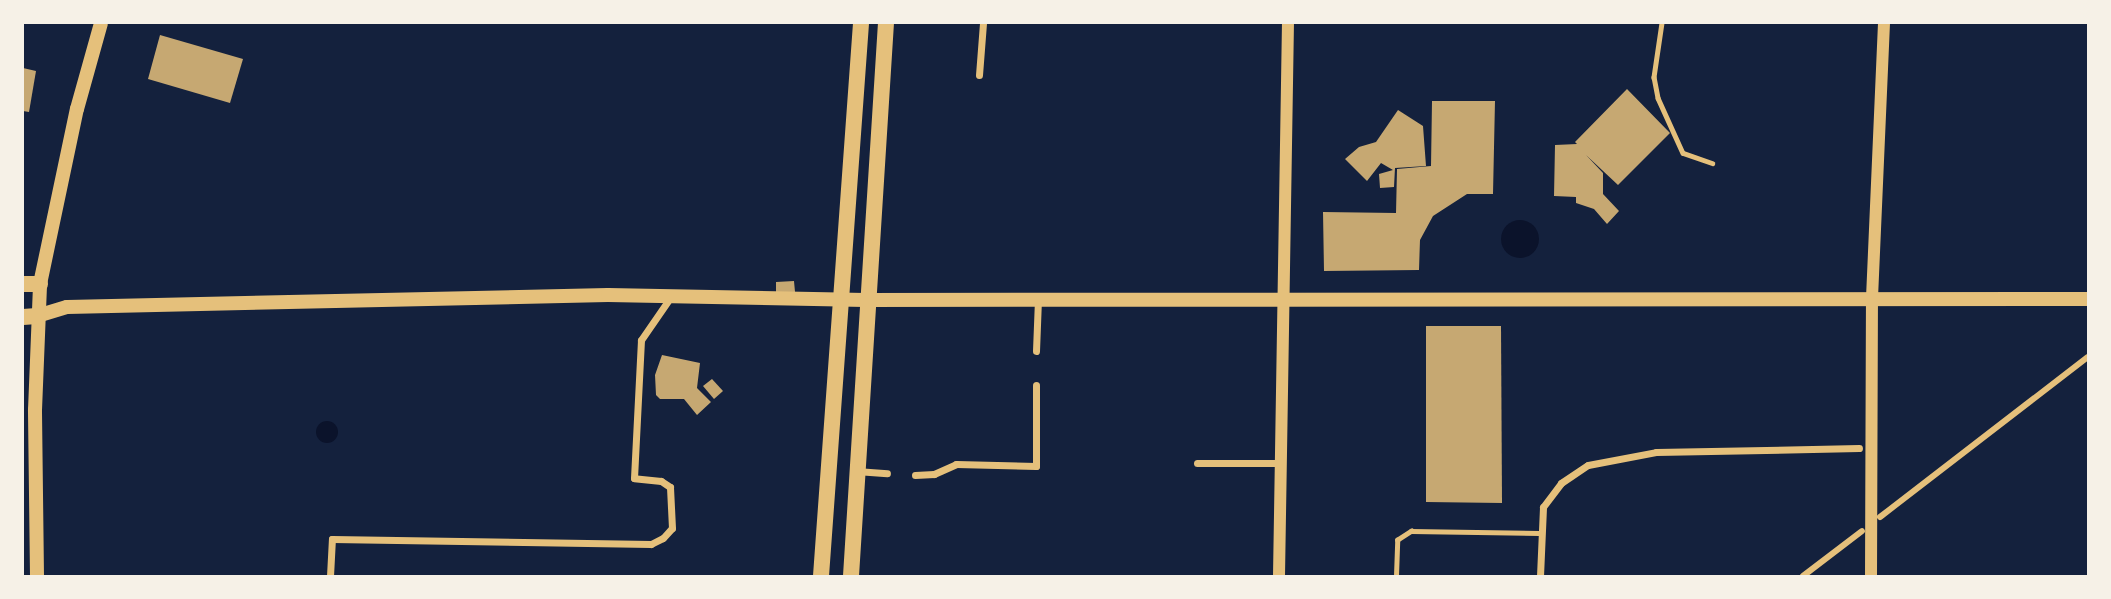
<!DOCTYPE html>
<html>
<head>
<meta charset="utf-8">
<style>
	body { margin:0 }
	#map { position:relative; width:2111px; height:599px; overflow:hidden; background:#14213d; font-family:Rubik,sans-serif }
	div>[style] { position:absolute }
	.water>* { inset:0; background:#0b132b }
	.round { border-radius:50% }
	.building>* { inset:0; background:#c6a872 }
	.service>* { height:4.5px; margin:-2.25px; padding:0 2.25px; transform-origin:2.25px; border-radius:2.25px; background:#e5c07b }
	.pedestrian>* { height:6px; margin:-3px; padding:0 3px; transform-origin:3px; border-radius:3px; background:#e5c07b }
	.minor>* { height:7px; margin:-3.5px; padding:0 3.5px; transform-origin:3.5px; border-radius:3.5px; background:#e5c07b }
	.tertiary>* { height:12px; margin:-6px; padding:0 6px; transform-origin:6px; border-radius:6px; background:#e5c07b }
	.secondary>* { height:14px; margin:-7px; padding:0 7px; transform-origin:7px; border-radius:7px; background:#e5c07b }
	.primary>* { height:16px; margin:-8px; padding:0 8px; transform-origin:8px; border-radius:8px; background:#e5c07b }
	span { translate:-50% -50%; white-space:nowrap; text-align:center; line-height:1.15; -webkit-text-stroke:6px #f6f1e7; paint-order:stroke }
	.frame { position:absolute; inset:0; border:24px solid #f6f1e7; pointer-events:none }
</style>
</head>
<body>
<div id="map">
	<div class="water">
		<i class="round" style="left:1501px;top:220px;width:38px;height:38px"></i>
		<i class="round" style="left:316px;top:421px;width:22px;height:22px"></i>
	</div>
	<div class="building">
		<i style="clip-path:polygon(160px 35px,243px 59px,230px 103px,148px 79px)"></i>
		<i style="clip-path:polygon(23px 68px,36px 71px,29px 112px,23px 111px)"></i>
		<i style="clip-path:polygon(1627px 89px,1670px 133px,1618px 185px,1586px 155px,1603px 173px,1603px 194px,1619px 211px,1607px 224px,1594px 209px,1576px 203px,1576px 197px,1554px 196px,1555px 145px,1577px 144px,1575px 142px)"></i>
		<i style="clip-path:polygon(1432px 101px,1495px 101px,1493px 194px,1467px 194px,1433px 216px,1420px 240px,1419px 270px,1324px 271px,1323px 212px,1396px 213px,1397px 169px,1431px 166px)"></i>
		<i style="clip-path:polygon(1398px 110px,1423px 126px,1426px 166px,1395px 168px,1394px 187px,1380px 188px,1379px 174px,1393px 170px,1381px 163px,1367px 181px,1345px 159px,1359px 147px,1376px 142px)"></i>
		<i style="clip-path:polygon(794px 281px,795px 292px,776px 293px,776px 282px)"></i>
		<i style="clip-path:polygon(1426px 326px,1501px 326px,1502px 503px,1426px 502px)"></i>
		<i style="clip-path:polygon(662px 355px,700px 363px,697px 388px,711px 402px,697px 415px,684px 399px,660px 399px,656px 395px,655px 375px)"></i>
		<i style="clip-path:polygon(712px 379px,723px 391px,714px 399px,703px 386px)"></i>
	</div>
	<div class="service">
		<i style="left:1662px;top:23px;width:55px;rotate:98.4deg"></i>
		<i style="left:1654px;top:77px;width:21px;rotate:79deg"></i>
		<i style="left:1658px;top:98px;width:60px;rotate:65.6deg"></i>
		<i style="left:1683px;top:153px;width:31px;rotate:19deg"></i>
		<i style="left:1396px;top:576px;width:36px;rotate:-88deg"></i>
		<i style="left:1397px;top:540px;width:17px;rotate:-33deg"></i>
		<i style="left:1411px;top:531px;width:128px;rotate:0.9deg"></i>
	</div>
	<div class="pedestrian">
		<i style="left:1880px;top:517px;width:262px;rotate:-37.6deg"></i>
		<i style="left:1803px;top:576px;width:74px;rotate:-37.3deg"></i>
	</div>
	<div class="minor">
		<i style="left:979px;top:75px;width:52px;rotate:-85.6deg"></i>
		<i style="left:1036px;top:351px;width:51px;rotate:-87.8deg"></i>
		<i style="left:1197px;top:463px;width:84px"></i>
		<i style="left:856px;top:471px;width:31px;rotate:4deg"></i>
		<i style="left:915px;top:475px;width:19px;rotate:-3deg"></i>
		<i style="left:934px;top:474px;width:24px;rotate:-24deg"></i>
		<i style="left:956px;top:464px;width:80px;rotate:1.4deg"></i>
		<i style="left:1036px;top:466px;width:81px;rotate:-90deg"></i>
		<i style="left:330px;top:576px;width:37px;rotate:-87deg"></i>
		<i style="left:332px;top:539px;width:319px;rotate:0.9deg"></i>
		<i style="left:651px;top:544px;width:13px;rotate:-27deg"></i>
		<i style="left:663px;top:538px;width:13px;rotate:-48deg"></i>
		<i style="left:672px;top:528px;width:41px;rotate:-92.8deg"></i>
		<i style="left:670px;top:487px;width:11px;rotate:-146deg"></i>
		<i style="left:661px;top:481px;width:27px;rotate:-174deg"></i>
		<i style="left:634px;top:478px;width:138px;rotate:-87.1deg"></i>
		<i style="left:641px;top:340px;width:51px;rotate:-55.4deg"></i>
		<i style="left:1540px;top:576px;width:69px;rotate:-87.5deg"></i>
		<i style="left:1543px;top:507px;width:30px;rotate:-53deg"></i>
		<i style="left:1561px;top:483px;width:32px;rotate:-34deg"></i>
		<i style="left:1588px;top:465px;width:69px;rotate:-10.8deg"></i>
		<i style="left:1656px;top:452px;width:203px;rotate:-1.1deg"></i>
	</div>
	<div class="tertiary">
		<i style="left:1279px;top:576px;width:553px;rotate:-89.07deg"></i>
		<i style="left:1871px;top:576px;width:278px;rotate:-89.8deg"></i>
		<i style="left:1872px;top:298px;width:275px;rotate:-87.5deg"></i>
	</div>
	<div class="secondary">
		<i style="left:37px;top:316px;width:31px;rotate:-17deg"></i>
		<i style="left:67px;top:307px;width:541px;rotate:-1.27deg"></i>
		<i style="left:608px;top:295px;width:257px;rotate:1.1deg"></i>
		<i style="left:865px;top:300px;width:1223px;rotate:-0.05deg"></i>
		<i style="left:37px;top:576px;width:166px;rotate:-90.7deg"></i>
		<i style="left:35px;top:410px;width:126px;rotate:-87.7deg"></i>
		<i style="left:40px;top:284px;width:179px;rotate:-78.1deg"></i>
		<i style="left:77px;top:109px;width:89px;rotate:-74.4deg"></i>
	</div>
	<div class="primary">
		<i style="left:23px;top:284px;width:17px"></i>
		<i style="left:23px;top:317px;width:14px;rotate:-4deg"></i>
		<i style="left:821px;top:576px;width:554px;rotate:-85.86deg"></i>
		<i style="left:851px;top:576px;width:554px;rotate:-86.38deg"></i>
	</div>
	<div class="frame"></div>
</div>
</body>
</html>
